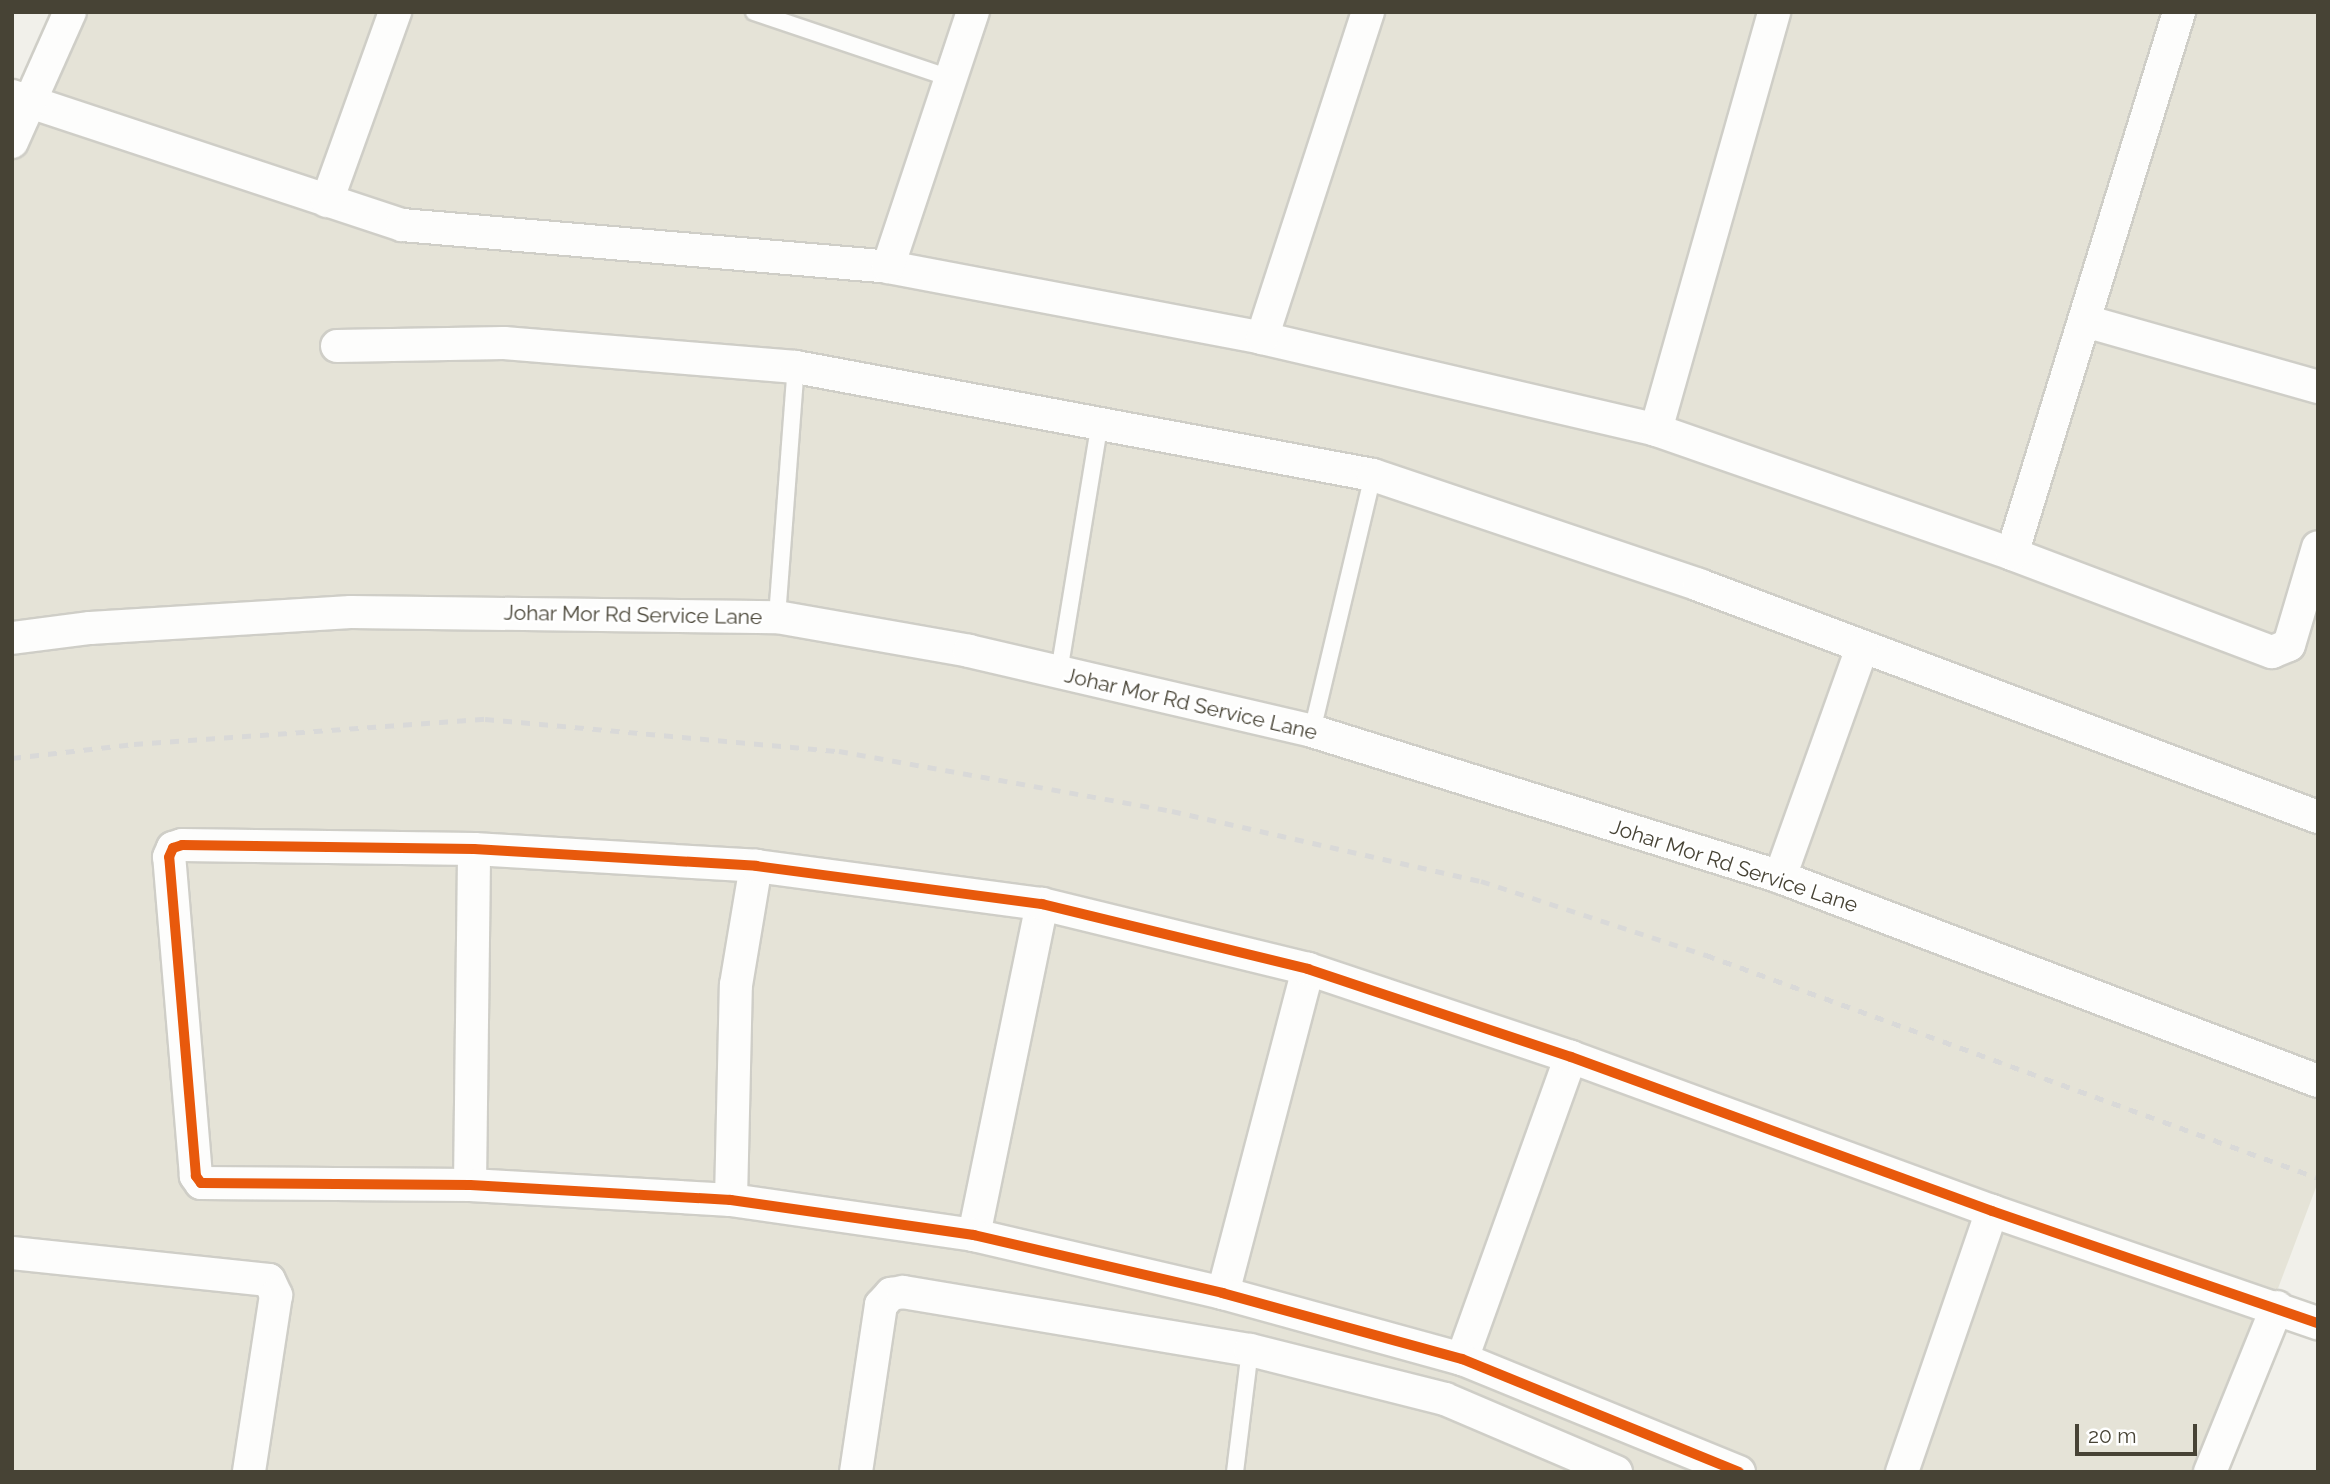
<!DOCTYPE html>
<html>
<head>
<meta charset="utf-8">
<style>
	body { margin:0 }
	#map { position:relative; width:2330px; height:1484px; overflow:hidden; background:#f1f0ea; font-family:Raleway,sans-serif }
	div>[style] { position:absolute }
	.residential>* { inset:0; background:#e5e3d7 }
	.roads { filter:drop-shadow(2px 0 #cfcec7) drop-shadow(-2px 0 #cfcec7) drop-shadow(0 2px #cfcec7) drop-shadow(0 -2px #cfcec7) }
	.lane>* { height:16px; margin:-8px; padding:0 8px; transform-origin:8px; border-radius:8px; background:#fdfdfc }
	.street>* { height:32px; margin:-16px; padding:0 16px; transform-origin:16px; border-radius:16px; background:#fdfdfc }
	.rail>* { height:5px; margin-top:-2.5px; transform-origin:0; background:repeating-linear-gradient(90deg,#d9d9d8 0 9px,transparent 0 18px) }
	.cycleway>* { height:10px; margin:-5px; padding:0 5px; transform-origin:5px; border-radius:5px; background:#e8590c }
	span { translate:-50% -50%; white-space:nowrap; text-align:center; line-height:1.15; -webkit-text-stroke:5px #fff; paint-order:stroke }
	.street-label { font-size:21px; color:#474335 }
	.frame { position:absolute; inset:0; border:14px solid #474335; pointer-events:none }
	.scale { position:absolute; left:2075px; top:1424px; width:122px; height:32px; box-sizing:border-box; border:4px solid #474335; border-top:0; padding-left:9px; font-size:21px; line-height:24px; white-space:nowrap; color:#474335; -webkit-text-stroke:5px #fff; paint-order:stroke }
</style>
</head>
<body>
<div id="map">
	<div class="residential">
		<i style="clip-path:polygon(63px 12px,2318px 12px,2318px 1182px,2209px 1472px,12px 1472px,12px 132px)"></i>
	</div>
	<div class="roads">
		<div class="lane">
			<i style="left:754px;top:12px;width:207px;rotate:18.6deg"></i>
			<i style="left:777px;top:617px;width:251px;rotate:-85.7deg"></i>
			<i style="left:1059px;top:672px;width:253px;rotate:-80.7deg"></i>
			<i style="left:1312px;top:731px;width:263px;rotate:-76.6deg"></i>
			<i style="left:1235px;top:1472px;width:123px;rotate:-83deg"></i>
		</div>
		<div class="street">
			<i style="left:12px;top:96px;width:411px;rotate:18.3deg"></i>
			<i style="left:402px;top:225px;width:488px;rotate:4.9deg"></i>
			<i style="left:888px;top:267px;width:381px;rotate:10.7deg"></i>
			<i style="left:1262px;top:338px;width:405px;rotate:13.1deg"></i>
			<i style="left:1656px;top:430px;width:377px;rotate:19.2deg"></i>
			<i style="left:2012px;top:554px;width:278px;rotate:20.7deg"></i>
			<i style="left:2272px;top:652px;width:18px;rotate:-22deg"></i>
			<i style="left:2289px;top:645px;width:102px;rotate:-73.5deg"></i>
			<i style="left:12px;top:142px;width:142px;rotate:-66deg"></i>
			<i style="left:327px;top:201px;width:201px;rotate:-70.2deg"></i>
			<i style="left:888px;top:267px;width:269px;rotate:-71.6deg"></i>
			<i style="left:2085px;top:321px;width:242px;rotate:15.8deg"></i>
			<i style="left:1262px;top:338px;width:343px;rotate:-72deg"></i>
			<i style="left:337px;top:346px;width:167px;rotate:-1deg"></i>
			<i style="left:504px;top:343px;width:293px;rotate:4.7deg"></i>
			<i style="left:796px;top:367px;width:587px;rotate:10.6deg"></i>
			<i style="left:1373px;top:475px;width:344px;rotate:18.6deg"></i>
			<i style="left:1699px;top:585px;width:661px;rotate:20.55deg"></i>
			<i style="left:1656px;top:430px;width:434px;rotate:-74.2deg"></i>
			<i style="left:2012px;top:554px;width:567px;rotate:-72.87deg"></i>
			<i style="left:12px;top:638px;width:79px;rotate:-7.3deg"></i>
			<i style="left:90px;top:628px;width:261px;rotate:-3.5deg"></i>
			<i style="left:351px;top:612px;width:426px;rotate:0.7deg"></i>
			<i style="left:777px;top:617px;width:195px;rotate:10deg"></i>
			<i style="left:969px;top:651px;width:352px;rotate:13.1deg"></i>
			<i style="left:1312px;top:731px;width:490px;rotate:17.3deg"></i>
			<i style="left:1780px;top:877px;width:575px;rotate:20.77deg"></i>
			<i style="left:1780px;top:877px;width:243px;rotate:-70.3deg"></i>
			<i style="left:470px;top:1185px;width:336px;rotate:-89.3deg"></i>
			<i style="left:731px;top:1200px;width:215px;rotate:-88.7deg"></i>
			<i style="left:736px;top:985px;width:121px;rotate:-80.5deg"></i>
			<i style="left:974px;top:1235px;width:338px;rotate:-78.4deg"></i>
			<i style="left:12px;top:1253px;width:258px;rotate:6deg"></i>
			<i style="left:269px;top:1280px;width:17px;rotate:65deg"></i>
			<i style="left:276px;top:1295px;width:179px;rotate:98.7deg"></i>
			<i style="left:1223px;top:1293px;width:335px;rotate:-75.3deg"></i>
			<i style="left:1462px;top:1359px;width:321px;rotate:-70.2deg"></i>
			<i style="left:856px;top:1472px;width:169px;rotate:-81.5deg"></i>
			<i style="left:881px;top:1305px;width:15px;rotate:-48deg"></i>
			<i style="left:891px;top:1294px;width:12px;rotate:-9deg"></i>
			<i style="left:903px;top:1292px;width:352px;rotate:9.5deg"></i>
			<i style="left:1250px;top:1350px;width:201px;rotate:14.1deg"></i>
			<i style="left:1445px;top:1399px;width:186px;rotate:23.1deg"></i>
			<i style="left:1739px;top:1472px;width:299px;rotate:-157.8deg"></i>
			<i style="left:1462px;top:1359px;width:248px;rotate:-164.6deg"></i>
			<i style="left:1223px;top:1293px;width:256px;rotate:-166.9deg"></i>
			<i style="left:974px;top:1235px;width:246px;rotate:-171.8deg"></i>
			<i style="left:731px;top:1200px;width:261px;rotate:-176.7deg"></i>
			<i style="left:470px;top:1185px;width:269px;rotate:-179.6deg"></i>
			<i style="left:201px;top:1183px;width:9px;rotate:-126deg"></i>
			<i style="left:196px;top:1176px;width:320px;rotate:-94.8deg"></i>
			<i style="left:169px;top:857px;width:10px;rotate:-66deg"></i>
			<i style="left:173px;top:848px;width:9px;rotate:-18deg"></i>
			<i style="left:182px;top:845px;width:292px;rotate:0.8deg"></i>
			<i style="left:474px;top:849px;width:283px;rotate:3.4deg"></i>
			<i style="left:756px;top:866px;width:289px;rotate:7.6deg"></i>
			<i style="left:1042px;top:904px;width:274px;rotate:13.7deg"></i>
			<i style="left:1308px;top:969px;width:277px;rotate:18.5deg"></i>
			<i style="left:1571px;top:1057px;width:448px;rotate:20.1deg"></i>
			<i style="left:1992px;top:1211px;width:345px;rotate:19deg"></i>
			<i style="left:1902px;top:1472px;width:276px;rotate:-71deg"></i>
			<i style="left:2210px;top:1472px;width:178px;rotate:-67.9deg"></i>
		</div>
	</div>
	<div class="rail">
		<i style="left:12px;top:758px;width:123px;rotate:-6.5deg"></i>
		<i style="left:134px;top:744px;width:352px;rotate:-4.1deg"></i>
		<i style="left:485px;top:719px;width:355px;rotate:5.2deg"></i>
		<i style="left:839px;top:751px;width:338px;rotate:10.2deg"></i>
		<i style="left:1172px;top:811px;width:317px;rotate:12.8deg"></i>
		<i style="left:1481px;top:881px;width:237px;rotate:18.2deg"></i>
		<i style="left:1706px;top:955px;width:651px;rotate:20.02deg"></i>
	</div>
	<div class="cycleway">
		<i style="left:1739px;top:1472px;width:299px;rotate:-157.8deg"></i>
		<i style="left:1462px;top:1359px;width:248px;rotate:-164.6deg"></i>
		<i style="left:1223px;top:1293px;width:256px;rotate:-166.9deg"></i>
		<i style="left:974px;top:1235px;width:246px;rotate:-171.8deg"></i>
		<i style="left:731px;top:1200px;width:261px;rotate:-176.7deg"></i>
		<i style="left:470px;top:1185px;width:269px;rotate:-179.6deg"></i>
		<i style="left:201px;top:1183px;width:9px;rotate:-126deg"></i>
		<i style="left:196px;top:1176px;width:320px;rotate:-94.8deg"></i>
		<i style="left:169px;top:857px;width:10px;rotate:-66deg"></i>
		<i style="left:173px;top:848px;width:9px;rotate:-18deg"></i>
		<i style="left:182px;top:845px;width:292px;rotate:0.8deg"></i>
		<i style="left:474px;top:849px;width:283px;rotate:3.4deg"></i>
		<i style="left:756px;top:866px;width:289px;rotate:7.6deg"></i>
		<i style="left:1042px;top:904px;width:274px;rotate:13.7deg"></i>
		<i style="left:1308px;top:969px;width:277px;rotate:18.5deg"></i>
		<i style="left:1571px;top:1057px;width:448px;rotate:20.1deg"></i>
		<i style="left:1992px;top:1211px;width:345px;rotate:19deg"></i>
	</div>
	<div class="street-label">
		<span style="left:633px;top:615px;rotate:1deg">Johar Mor Rd Service Lane</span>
		<span style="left:1191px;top:704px;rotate:13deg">Johar Mor Rd Service Lane</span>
		<span style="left:1734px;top:866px;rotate:18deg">Johar Mor Rd Service Lane</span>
	</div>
	<div class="frame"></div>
	<div class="scale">20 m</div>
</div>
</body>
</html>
